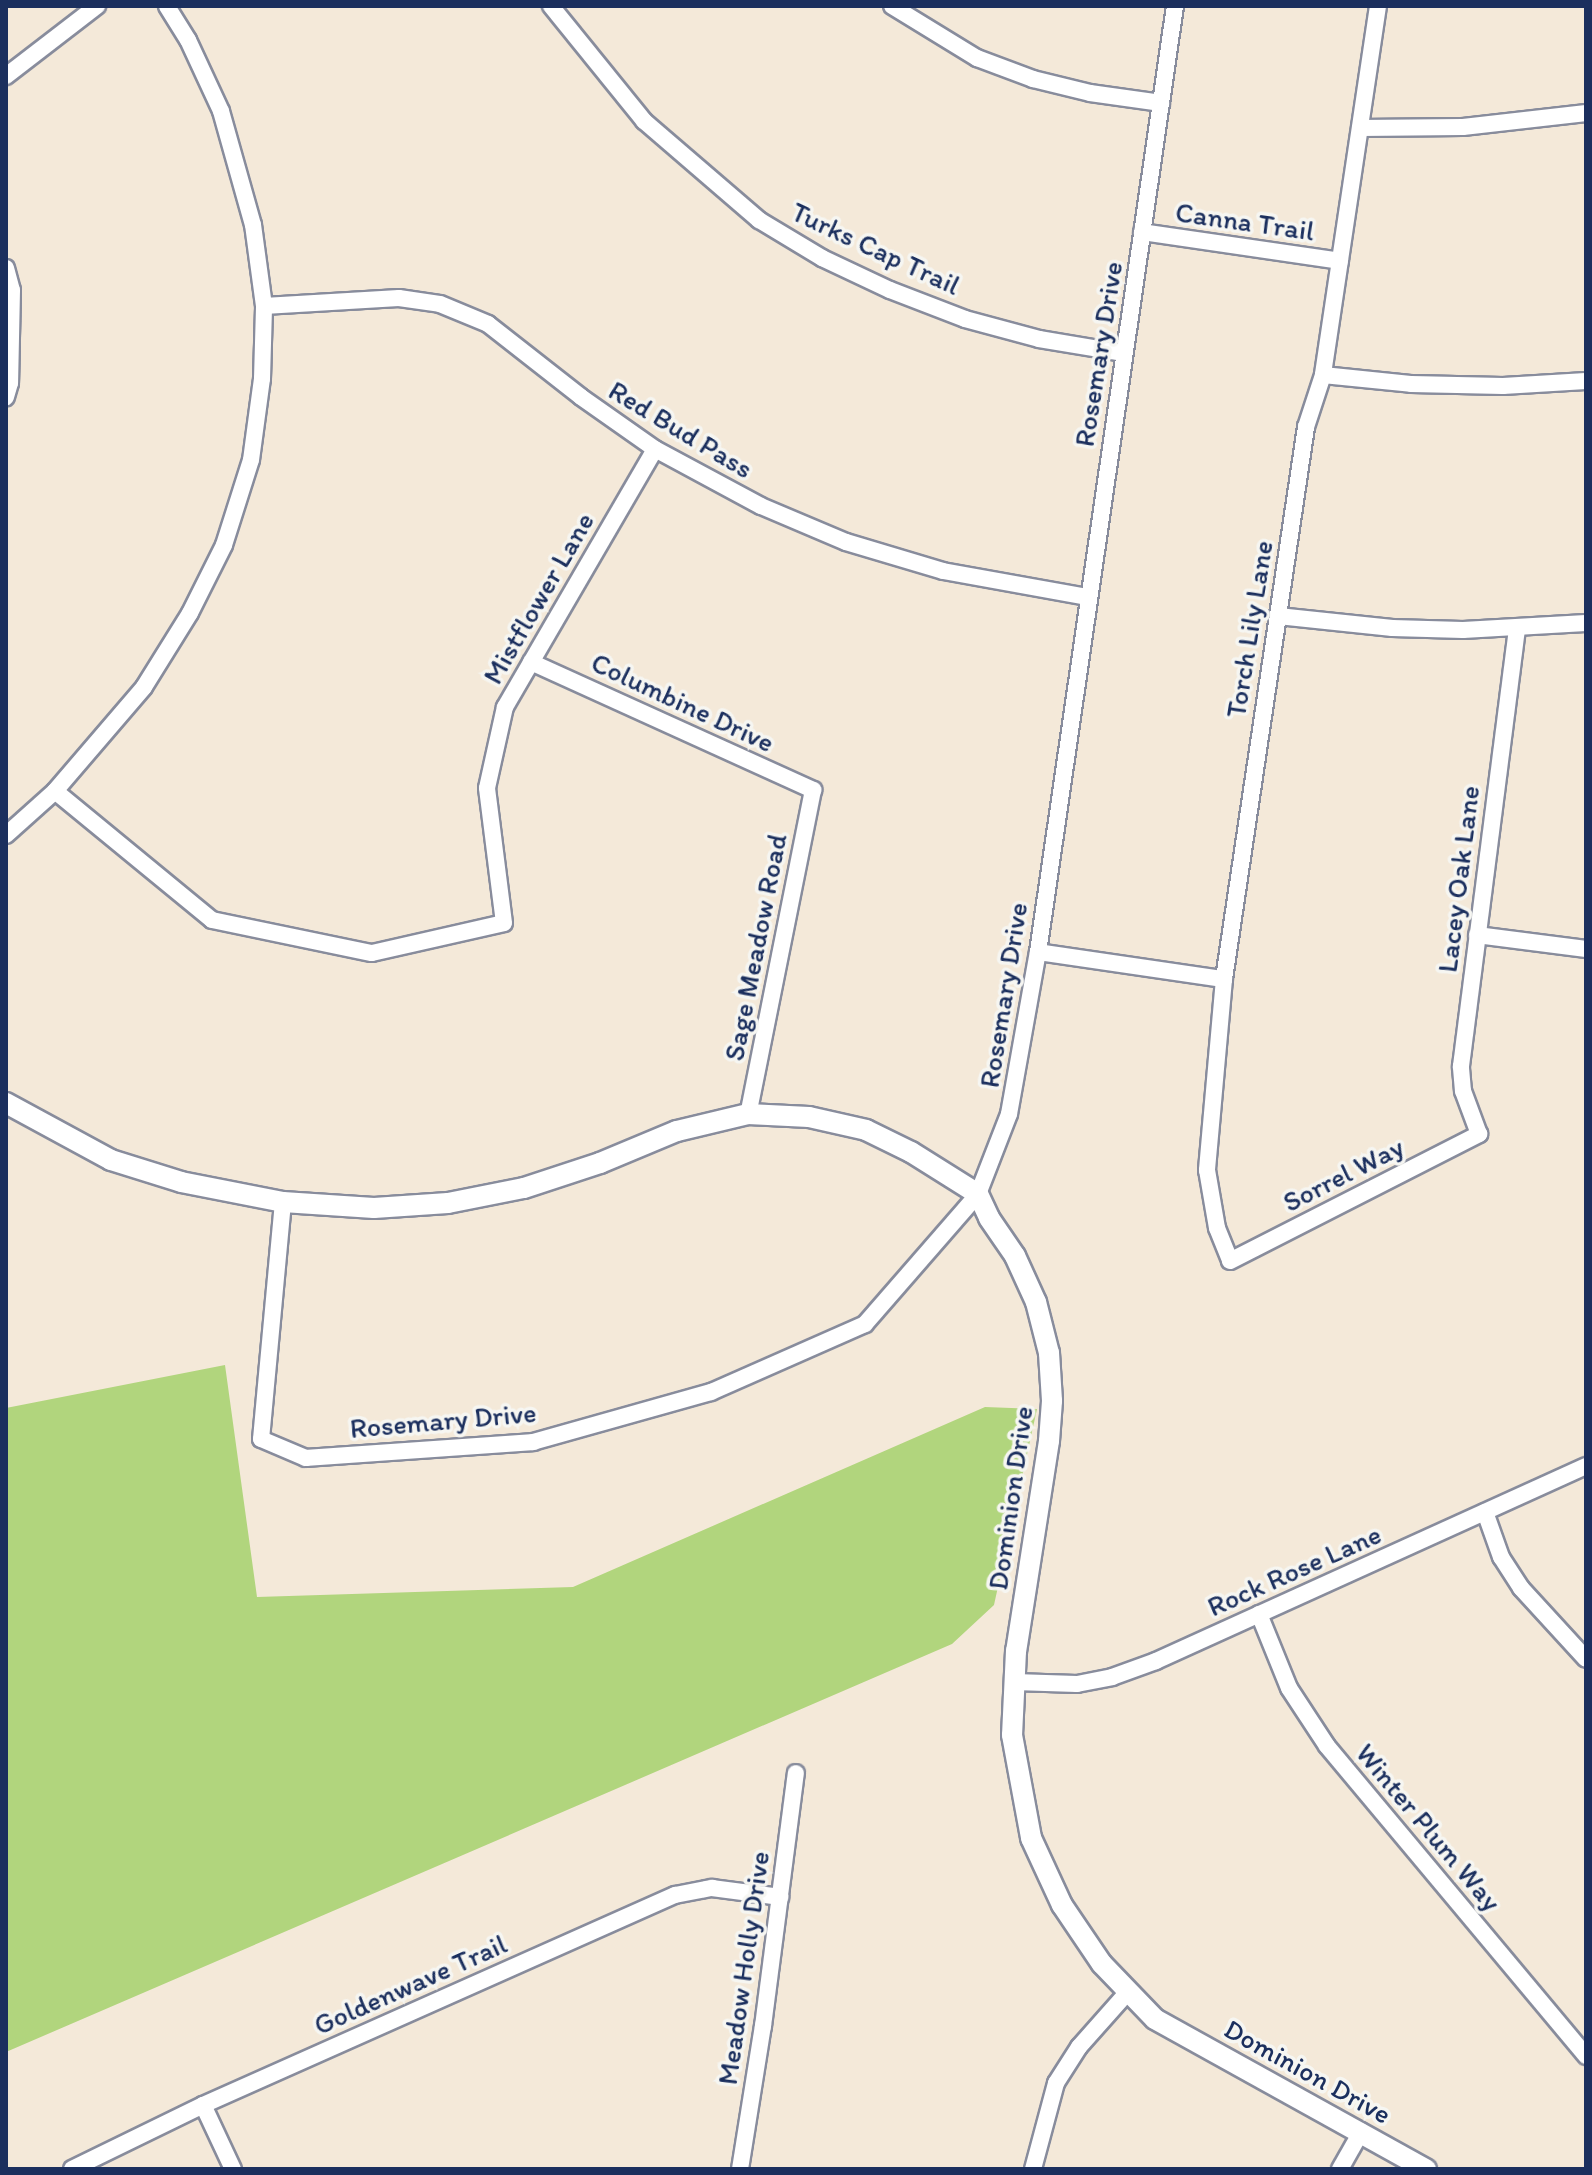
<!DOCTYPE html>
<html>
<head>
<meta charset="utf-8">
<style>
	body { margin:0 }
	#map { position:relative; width:1592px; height:2175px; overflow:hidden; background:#f4e9d9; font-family:Itim,sans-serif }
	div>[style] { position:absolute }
	.green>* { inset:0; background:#b1d57d }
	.roads { filter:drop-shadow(2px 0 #888c9c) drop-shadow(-2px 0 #888c9c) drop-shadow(0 2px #888c9c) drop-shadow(0 -2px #888c9c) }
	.minor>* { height:16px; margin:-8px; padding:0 8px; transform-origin:8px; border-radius:8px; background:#fff }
	.tertiary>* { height:20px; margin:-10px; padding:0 10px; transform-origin:10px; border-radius:10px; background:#fff }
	span { translate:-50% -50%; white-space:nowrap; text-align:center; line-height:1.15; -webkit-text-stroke:7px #f6f6f2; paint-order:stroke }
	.street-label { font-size:28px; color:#1b2f5e }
	.frame { position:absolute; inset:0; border:8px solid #1b2f5e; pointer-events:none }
</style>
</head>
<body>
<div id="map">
	<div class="green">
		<i style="clip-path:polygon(225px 1365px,257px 1597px,573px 1587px,985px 1407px,1037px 1409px,994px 1605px,952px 1644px,6px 2052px,6px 1408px)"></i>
	</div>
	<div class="roads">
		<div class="minor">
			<i style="left:551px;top:6px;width:148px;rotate:51deg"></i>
			<i style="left:644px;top:121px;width:152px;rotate:40.7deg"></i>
			<i style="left:759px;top:220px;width:74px;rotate:31.1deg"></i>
			<i style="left:822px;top:258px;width:75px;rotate:25.2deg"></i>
			<i style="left:890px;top:290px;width:80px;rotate:21.1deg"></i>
			<i style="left:965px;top:319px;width:77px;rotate:15.1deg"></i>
			<i style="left:1039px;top:339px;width:86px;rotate:9.4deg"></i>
			<i style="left:892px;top:6px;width:100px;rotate:31.5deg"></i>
			<i style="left:977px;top:58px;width:60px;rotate:20.6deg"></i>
			<i style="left:1033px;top:79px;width:59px;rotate:13.8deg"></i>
			<i style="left:1090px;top:93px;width:72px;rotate:8deg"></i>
			<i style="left:1378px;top:6px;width:373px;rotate:98.5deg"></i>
			<i style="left:1323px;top:375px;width:55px;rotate:108.1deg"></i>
			<i style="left:1306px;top:427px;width:558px;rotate:98.45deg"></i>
			<i style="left:1224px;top:979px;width:192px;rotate:95.1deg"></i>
			<i style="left:1207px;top:1170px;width:59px;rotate:80.2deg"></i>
			<i style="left:1217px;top:1228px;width:35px;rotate:68deg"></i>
			<i style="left:1230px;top:1261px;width:280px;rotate:-27deg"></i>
			<i style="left:1479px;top:1134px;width:46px;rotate:-110.4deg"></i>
			<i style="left:1463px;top:1091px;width:25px;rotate:-95deg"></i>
			<i style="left:1461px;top:1066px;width:441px;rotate:-82.7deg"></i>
			<i style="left:6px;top:76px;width:115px;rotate:-37.6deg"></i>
			<i style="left:1360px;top:128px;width:103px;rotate:-0.6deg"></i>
			<i style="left:1463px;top:127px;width:124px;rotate:-6.5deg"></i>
			<i style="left:1142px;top:232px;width:200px;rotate:8.3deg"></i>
			<i style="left:6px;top:268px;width:23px;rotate:75deg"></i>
			<i style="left:12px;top:290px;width:93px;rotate:91.2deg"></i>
			<i style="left:10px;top:383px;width:15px;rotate:106deg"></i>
			<i style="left:264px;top:306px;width:135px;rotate:-3.4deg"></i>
			<i style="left:399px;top:298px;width:41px;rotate:8.3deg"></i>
			<i style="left:440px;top:304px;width:52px;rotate:22.6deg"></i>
			<i style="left:488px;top:324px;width:118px;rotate:38.1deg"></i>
			<i style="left:581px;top:397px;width:90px;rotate:35.1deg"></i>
			<i style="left:655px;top:449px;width:120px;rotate:28.3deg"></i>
			<i style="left:761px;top:506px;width:92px;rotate:23deg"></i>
			<i style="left:846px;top:542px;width:101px;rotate:16.6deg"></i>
			<i style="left:943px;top:571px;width:146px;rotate:10.2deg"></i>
			<i style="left:1323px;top:375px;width:88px;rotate:5.8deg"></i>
			<i style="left:1411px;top:384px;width:92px;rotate:1.2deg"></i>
			<i style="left:1503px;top:386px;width:83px;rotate:-3.4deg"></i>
			<i style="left:1278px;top:616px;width:115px;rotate:6deg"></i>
			<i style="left:1392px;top:628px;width:71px;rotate:1.6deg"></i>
			<i style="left:1463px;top:630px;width:123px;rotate:-3.3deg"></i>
			<i style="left:531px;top:662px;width:310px;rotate:24.4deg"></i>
			<i style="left:813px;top:790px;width:330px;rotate:101.3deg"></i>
			<i style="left:55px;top:791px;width:203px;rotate:39.4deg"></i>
			<i style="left:212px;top:920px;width:163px;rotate:11.7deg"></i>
			<i style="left:372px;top:953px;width:135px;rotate:-12.8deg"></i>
			<i style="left:504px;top:923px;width:136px;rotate:-97.2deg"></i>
			<i style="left:487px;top:788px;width:83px;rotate:-77.5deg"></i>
			<i style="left:505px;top:707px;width:298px;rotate:-59.8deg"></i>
			<i style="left:6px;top:835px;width:66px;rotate:-41.9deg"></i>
			<i style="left:55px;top:791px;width:137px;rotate:-49.4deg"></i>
			<i style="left:144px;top:687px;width:87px;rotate:-58.1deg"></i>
			<i style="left:190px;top:613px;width:76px;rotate:-63.4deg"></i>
			<i style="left:224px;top:545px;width:89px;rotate:-72.4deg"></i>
			<i style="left:251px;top:460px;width:82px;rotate:-82.3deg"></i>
			<i style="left:262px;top:379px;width:73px;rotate:-88.4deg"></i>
			<i style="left:264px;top:306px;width:82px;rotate:-97.7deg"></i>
			<i style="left:253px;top:225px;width:118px;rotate:-105.7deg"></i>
			<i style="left:221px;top:111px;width:78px;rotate:-114.9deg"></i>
			<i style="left:188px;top:40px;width:40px;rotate:-122deg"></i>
			<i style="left:1477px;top:935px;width:110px;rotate:7.3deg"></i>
			<i style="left:1038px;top:952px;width:188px;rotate:8.3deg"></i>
			<i style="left:283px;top:1202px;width:238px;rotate:95.3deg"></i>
			<i style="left:261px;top:1439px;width:49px;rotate:22.9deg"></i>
			<i style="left:306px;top:1458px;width:228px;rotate:-4deg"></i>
			<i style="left:533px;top:1442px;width:185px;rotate:-15.7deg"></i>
			<i style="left:711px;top:1392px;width:168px;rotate:-23.8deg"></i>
			<i style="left:865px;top:1324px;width:172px;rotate:-49deg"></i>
			<i style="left:978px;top:1194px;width:86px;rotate:-68.8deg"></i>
			<i style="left:1009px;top:1114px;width:165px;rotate:-79.9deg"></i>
			<i style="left:1038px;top:952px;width:956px;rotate:-81.76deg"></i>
			<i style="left:1485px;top:1512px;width:48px;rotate:70.4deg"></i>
			<i style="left:1501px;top:1557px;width:37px;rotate:57deg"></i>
			<i style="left:1521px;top:1588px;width:96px;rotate:47.5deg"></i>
			<i style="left:1259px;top:1614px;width:80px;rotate:67.9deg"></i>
			<i style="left:1289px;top:1688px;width:69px;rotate:56.8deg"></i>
			<i style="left:1327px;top:1746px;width:404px;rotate:50.1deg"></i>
			<i style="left:1014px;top:1682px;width:63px;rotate:1.8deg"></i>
			<i style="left:1077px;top:1684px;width:36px;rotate:-11deg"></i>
			<i style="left:1112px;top:1677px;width:47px;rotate:-20deg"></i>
			<i style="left:1156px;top:1661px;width:472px;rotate:-24.4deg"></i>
			<i style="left:203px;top:2105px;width:71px;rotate:64.9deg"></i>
			<i style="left:72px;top:2169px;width:146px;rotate:-26deg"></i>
			<i style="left:203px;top:2105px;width:517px;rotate:-23.99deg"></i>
			<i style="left:675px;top:1895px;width:38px;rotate:-11deg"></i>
			<i style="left:712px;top:1888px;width:69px;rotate:7.5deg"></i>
			<i style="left:740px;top:2169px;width:145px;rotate:-80.9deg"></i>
			<i style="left:763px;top:2026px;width:255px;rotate:-82.6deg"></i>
			<i style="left:1033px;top:2169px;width:89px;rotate:-75deg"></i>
			<i style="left:1056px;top:2083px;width:43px;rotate:-57.4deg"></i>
			<i style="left:1079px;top:2047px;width:72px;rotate:-48.4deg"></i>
			<i style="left:1340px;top:2169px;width:43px;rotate:-60.4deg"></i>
		</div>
		<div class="tertiary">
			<i style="left:6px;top:1103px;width:119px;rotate:28.5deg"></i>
			<i style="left:111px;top:1160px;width:73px;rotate:17.4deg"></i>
			<i style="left:181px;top:1182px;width:104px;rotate:11.1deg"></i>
			<i style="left:283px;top:1202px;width:91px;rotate:3.8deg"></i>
			<i style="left:374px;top:1208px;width:74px;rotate:-3.9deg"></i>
			<i style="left:448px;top:1203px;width:77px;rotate:-11.2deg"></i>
			<i style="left:524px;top:1188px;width:80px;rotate:-18.2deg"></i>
			<i style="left:600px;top:1163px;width:83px;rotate:-22.6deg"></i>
			<i style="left:677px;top:1131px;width:73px;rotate:-13.5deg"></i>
			<i style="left:748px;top:1114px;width:61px;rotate:2.8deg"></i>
			<i style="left:809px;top:1117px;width:58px;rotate:12.8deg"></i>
			<i style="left:866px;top:1130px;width:50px;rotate:26.1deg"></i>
			<i style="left:911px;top:1152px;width:79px;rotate:32.1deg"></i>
			<i style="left:978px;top:1194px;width:26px;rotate:65deg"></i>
			<i style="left:989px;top:1218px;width:46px;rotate:55.6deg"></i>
			<i style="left:1015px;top:1256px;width:51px;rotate:65.5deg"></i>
			<i style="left:1036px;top:1302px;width:53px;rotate:75.7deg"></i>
			<i style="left:1049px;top:1353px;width:48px;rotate:86.4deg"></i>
			<i style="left:1052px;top:1401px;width:40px;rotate:94.3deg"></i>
			<i style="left:1049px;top:1441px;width:213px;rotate:98.9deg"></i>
			<i style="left:1016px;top:1651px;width:84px;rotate:92.7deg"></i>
			<i style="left:1012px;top:1735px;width:105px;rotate:79.5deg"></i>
			<i style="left:1031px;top:1838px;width:74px;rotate:65.2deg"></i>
			<i style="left:1062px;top:1905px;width:71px;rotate:55.9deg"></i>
			<i style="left:1102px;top:1964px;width:76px;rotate:46.1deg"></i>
			<i style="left:1155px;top:2019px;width:310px;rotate:29deg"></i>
		</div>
	</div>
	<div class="street-label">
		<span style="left:1245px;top:221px;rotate:8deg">Canna Trail</span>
		<span style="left:876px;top:248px;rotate:25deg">Turks Cap Trail</span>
		<span style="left:1098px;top:354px;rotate:-81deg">Rosemary Drive</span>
		<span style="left:681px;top:429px;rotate:31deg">Red Bud Pass</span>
		<span style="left:538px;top:598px;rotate:-60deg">Mistflower Lane</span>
		<span style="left:1249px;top:629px;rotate:-81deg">Torch Lily Lane</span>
		<span style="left:683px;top:702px;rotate:25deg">Columbine Drive</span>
		<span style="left:1458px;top:879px;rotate:-83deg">Lacey Oak Lane</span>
		<span style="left:755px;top:947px;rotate:-79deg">Sage Meadow Road</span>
		<span style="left:1003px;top:995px;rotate:-81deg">Rosemary Drive</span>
		<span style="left:1343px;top:1174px;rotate:-27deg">Sorrel Way</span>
		<span style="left:443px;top:1420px;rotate:-5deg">Rosemary Drive</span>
		<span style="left:1010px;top:1498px;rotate:-82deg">Dominion Drive</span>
		<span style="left:1294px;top:1570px;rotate:-24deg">Rock Rose Lane</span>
		<span style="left:1429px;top:1827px;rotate:50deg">Winter Plum Way</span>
		<span style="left:743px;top:1968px;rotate:-82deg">Meadow Holly Drive</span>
		<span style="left:410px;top:1984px;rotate:-24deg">Goldenwave Trail</span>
		<span style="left:1308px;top:2071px;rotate:29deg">Dominion Drive</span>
	</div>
	<div class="frame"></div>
</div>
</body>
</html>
